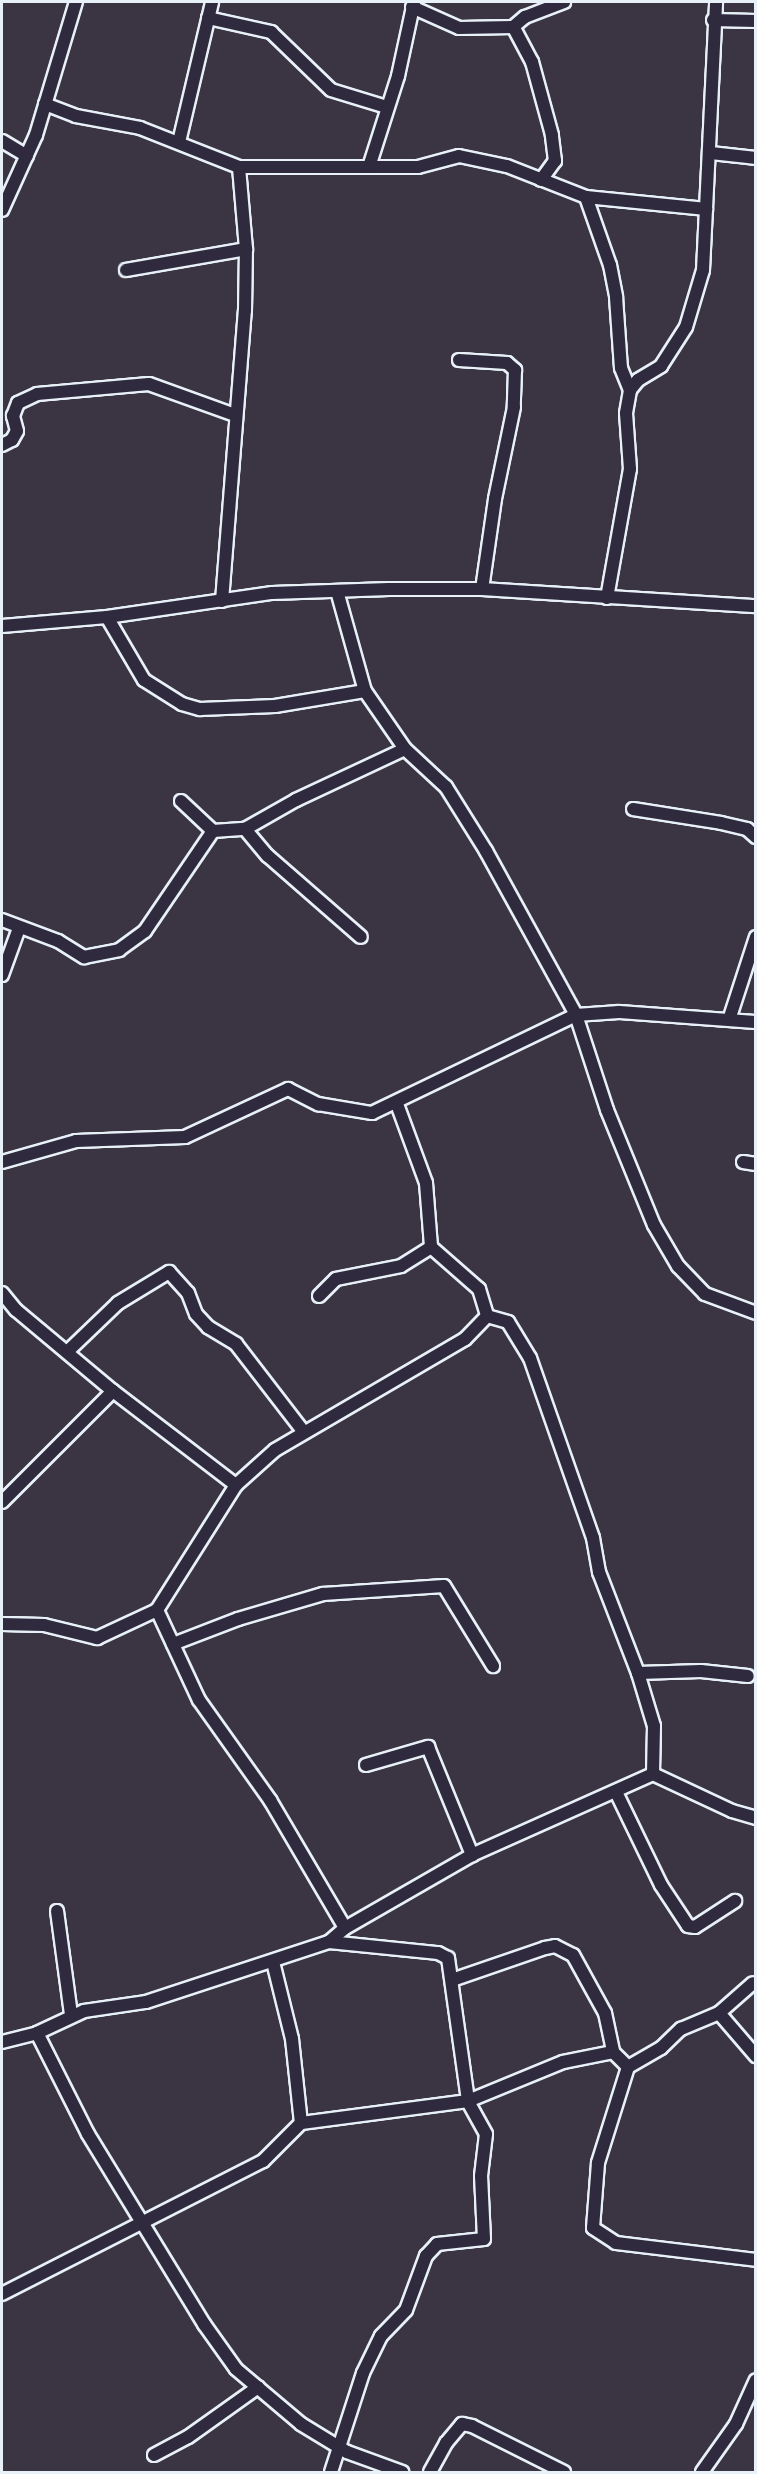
<!DOCTYPE html>
<html>
<head>
<meta charset="utf-8">
<style>
	body { margin:0 }
	#map { position:relative; width:757px; height:2474px; overflow:hidden; background:#3b3443; font-family:"Playpen Sans",sans-serif }
	div>[style] { position:absolute }
	.roads { filter:drop-shadow(2px 0 #e8f1f8) drop-shadow(-2px 0 #e8f1f8) drop-shadow(0 2px #e8f1f8) drop-shadow(0 -2px #e8f1f8) }
	.minor>* { height:12px; margin:-6px; padding:0 6px; transform-origin:6px; border-radius:6px; background:#2f2a3d }
	span { translate:-50% -50%; white-space:nowrap; text-align:center; line-height:1.15; -webkit-text-stroke:4.5px #2f2a3d; paint-order:stroke }
	.frame { position:absolute; inset:0; border:3px solid #e8f1f8; pointer-events:none }
</style>
</head>
<body>
<div id="map">
	<div class="roads">
		<div class="minor">
			<i style="left:412px;top:7px;width:51px;rotate:24.1deg"></i>
			<i style="left:459px;top:28px;width:54px;rotate:-1.1deg"></i>
			<i style="left:208px;top:18px;width:65px;rotate:12.5deg"></i>
			<i style="left:271px;top:32px;width:83px;rotate:44deg"></i>
			<i style="left:331px;top:90px;width:59px;rotate:16.9deg"></i>
			<i style="left:713px;top:20px;width:43px;rotate:1.3deg"></i>
			<i style="left:45px;top:104px;width:33px;rotate:21deg"></i>
			<i style="left:76px;top:116px;width:65px;rotate:10.6deg"></i>
			<i style="left:140px;top:128px;width:106px;rotate:21.5deg"></i>
			<i style="left:239px;top:167px;width:179px"></i>
			<i style="left:418px;top:167px;width:42px;rotate:-15deg"></i>
			<i style="left:459px;top:156px;width:49px;rotate:11.8deg"></i>
			<i style="left:507px;top:166px;width:85px;rotate:21.4deg"></i>
			<i style="left:586px;top:197px;width:121px;rotate:5.7deg"></i>
			<i style="left:2px;top:141px;width:29px;rotate:31deg"></i>
			<i style="left:179px;top:142px;width:144px;rotate:-76.7deg"></i>
			<i style="left:711px;top:153px;width:45px;rotate:6.3deg"></i>
			<i style="left:369px;top:167px;width:96px;rotate:-72.3deg"></i>
			<i style="left:398px;top:76px;width:76px;rotate:-77.8deg"></i>
			<i style="left:541px;top:180px;width:24px;rotate:-54deg"></i>
			<i style="left:555px;top:161px;width:26px;rotate:-97deg"></i>
			<i style="left:552px;top:135px;width:76px;rotate:-105.3deg"></i>
			<i style="left:532px;top:62px;width:40px;rotate:-118deg"></i>
			<i style="left:513px;top:27px;width:16px;rotate:-40deg"></i>
			<i style="left:525px;top:17px;width:42px;rotate:-21deg"></i>
			<i style="left:586px;top:197px;width:72px;rotate:70.6deg"></i>
			<i style="left:610px;top:265px;width:33px;rotate:79deg"></i>
			<i style="left:616px;top:297px;width:71px;rotate:86deg"></i>
			<i style="left:621px;top:368px;width:24px;rotate:68deg"></i>
			<i style="left:2px;top:210px;width:82px;rotate:-65.6deg"></i>
			<i style="left:36px;top:135px;width:139px;rotate:-73.3deg"></i>
			<i style="left:126px;top:270px;width:122px;rotate:-9.9deg"></i>
			<i style="left:459px;top:360px;width:48px;rotate:3.6deg"></i>
			<i style="left:507px;top:363px;width:11px;rotate:41deg"></i>
			<i style="left:515px;top:370px;width:37px;rotate:92deg"></i>
			<i style="left:514px;top:407px;width:94px;rotate:101.7deg"></i>
			<i style="left:495px;top:499px;width:91px;rotate:98.2deg"></i>
			<i style="left:2px;top:445px;width:11px;rotate:-27deg"></i>
			<i style="left:12px;top:440px;width:10px;rotate:-61deg"></i>
			<i style="left:17px;top:431px;width:16px;rotate:-105deg"></i>
			<i style="left:13px;top:416px;width:14px;rotate:-69deg"></i>
			<i style="left:18px;top:403px;width:21px;rotate:-25deg"></i>
			<i style="left:37px;top:394px;width:112px;rotate:-5.1deg"></i>
			<i style="left:149px;top:384px;width:91px;rotate:19.8deg"></i>
			<i style="left:337px;top:591px;width:104px;rotate:74.4deg"></i>
			<i style="left:365px;top:691px;width:70px;rotate:55.4deg"></i>
			<i style="left:405px;top:749px;width:56px;rotate:42.8deg"></i>
			<i style="left:446px;top:787px;width:75px;rotate:58deg"></i>
			<i style="left:486px;top:851px;width:187px;rotate:61.2deg"></i>
			<i style="left:576px;top:1015px;width:100px;rotate:71.9deg"></i>
			<i style="left:607px;top:1110px;width:124px;rotate:67.8deg"></i>
			<i style="left:654px;top:1225px;width:48px;rotate:59.7deg"></i>
			<i style="left:678px;top:1266px;width:39px;rotate:46deg"></i>
			<i style="left:705px;top:1294px;width:54px;rotate:20.4deg"></i>
			<i style="left:607px;top:598px;width:131px;rotate:-79.9deg"></i>
			<i style="left:630px;top:469px;width:56px;rotate:-94.1deg"></i>
			<i style="left:626px;top:413px;width:23px;rotate:-80deg"></i>
			<i style="left:630px;top:390px;width:13px;rotate:-51deg"></i>
			<i style="left:638px;top:380px;width:27px;rotate:-31deg"></i>
			<i style="left:661px;top:366px;width:46px;rotate:-57.3deg"></i>
			<i style="left:686px;top:327px;width:59px;rotate:-73.4deg"></i>
			<i style="left:703px;top:270px;width:268px;rotate:-87.2deg"></i>
			<i style="left:222px;top:601px;width:291px;rotate:-85.5deg"></i>
			<i style="left:245px;top:311px;width:62px;rotate:-89.1deg"></i>
			<i style="left:246px;top:249px;width:82px;rotate:-94.9deg"></i>
			<i style="left:107px;top:617px;width:73px;rotate:59.6deg"></i>
			<i style="left:144px;top:680px;width:45px;rotate:32.3deg"></i>
			<i style="left:182px;top:704px;width:19px;rotate:16deg"></i>
			<i style="left:200px;top:709px;width:75px;rotate:-2.3deg"></i>
			<i style="left:275px;top:706px;width:91px;rotate:-9.5deg"></i>
			<i style="left:2px;top:626px;width:105px;rotate:-4.9deg"></i>
			<i style="left:107px;top:617px;width:167px;rotate:-8.3deg"></i>
			<i style="left:272px;top:593px;width:117px;rotate:-2deg"></i>
			<i style="left:389px;top:589px;width:93px"></i>
			<i style="left:482px;top:589px;width:275px;rotate:3.6deg"></i>
			<i style="left:181px;top:801px;width:44px;rotate:43.2deg"></i>
			<i style="left:213px;top:831px;width:32px;rotate:-4deg"></i>
			<i style="left:245px;top:829px;width:59px;rotate:-29.6deg"></i>
			<i style="left:296px;top:800px;width:120px;rotate:-25.1deg"></i>
			<i style="left:633px;top:809px;width:89px;rotate:9deg"></i>
			<i style="left:721px;top:823px;width:27px;rotate:13deg"></i>
			<i style="left:747px;top:829px;width:12px;rotate:42deg"></i>
			<i style="left:245px;top:829px;width:35px;rotate:50deg"></i>
			<i style="left:268px;top:856px;width:123px;rotate:41.1deg"></i>
			<i style="left:2px;top:920px;width:60px;rotate:20.6deg"></i>
			<i style="left:58px;top:941px;width:31px;rotate:32deg"></i>
			<i style="left:84px;top:957px;width:36px;rotate:-11deg"></i>
			<i style="left:119px;top:950px;width:32px;rotate:-36deg"></i>
			<i style="left:145px;top:931px;width:121px;rotate:-55.8deg"></i>
			<i style="left:2px;top:975px;width:50px;rotate:-70.1deg"></i>
			<i style="left:730px;top:1017px;width:84px;rotate:-72deg"></i>
			<i style="left:397px;top:1104px;width:84px;rotate:69.8deg"></i>
			<i style="left:426px;top:1183px;width:64px;rotate:85.5deg"></i>
			<i style="left:431px;top:1247px;width:64px;rotate:41.2deg"></i>
			<i style="left:479px;top:1289px;width:28px;rotate:73deg"></i>
			<i style="left:2px;top:1162px;width:77px;rotate:-15.8deg"></i>
			<i style="left:76px;top:1141px;width:109px;rotate:-2.1deg"></i>
			<i style="left:185px;top:1137px;width:114px;rotate:-25deg"></i>
			<i style="left:288px;top:1089px;width:34px;rotate:27deg"></i>
			<i style="left:318px;top:1104px;width:55px;rotate:9.5deg"></i>
			<i style="left:372px;top:1113px;width:226px;rotate:-25.7deg"></i>
			<i style="left:576px;top:1015px;width:43px;rotate:-4deg"></i>
			<i style="left:619px;top:1012px;width:137px;rotate:4.2deg"></i>
			<i style="left:743px;top:1162px;width:13px;rotate:9deg"></i>
			<i style="left:2px;top:1293px;width:22px;rotate:51deg"></i>
			<i style="left:16px;top:1310px;width:126px;rotate:39.9deg"></i>
			<i style="left:113px;top:1391px;width:155px;rotate:37.4deg"></i>
			<i style="left:319px;top:1296px;width:24px;rotate:-45deg"></i>
			<i style="left:336px;top:1279px;width:66px;rotate:-11.3deg"></i>
			<i style="left:401px;top:1266px;width:36px;rotate:-32deg"></i>
			<i style="left:68px;top:1351px;width:69px;rotate:-43.8deg"></i>
			<i style="left:118px;top:1303px;width:60px;rotate:-31.3deg"></i>
			<i style="left:169px;top:1272px;width:28px;rotate:48deg"></i>
			<i style="left:188px;top:1293px;width:22px;rotate:69deg"></i>
			<i style="left:196px;top:1314px;width:18px;rotate:47deg"></i>
			<i style="left:208px;top:1327px;width:33px;rotate:31deg"></i>
			<i style="left:236px;top:1344px;width:110px;rotate:52.4deg"></i>
			<i style="left:2px;top:1502px;width:157px;rotate:-45deg"></i>
			<i style="left:157px;top:1610px;width:99px;rotate:65deg"></i>
			<i style="left:199px;top:1700px;width:123px;rotate:54.6deg"></i>
			<i style="left:270px;top:1800px;width:148px;rotate:59.6deg"></i>
			<i style="left:345px;top:1928px;width:21px;rotate:139deg"></i>
			<i style="left:2px;top:1624px;width:42px;rotate:1.4deg"></i>
			<i style="left:44px;top:1625px;width:55px;rotate:13.8deg"></i>
			<i style="left:97px;top:1638px;width:66px;rotate:-25deg"></i>
			<i style="left:157px;top:1610px;width:148px;rotate:-57.7deg"></i>
			<i style="left:236px;top:1485px;width:52px;rotate:-41.9deg"></i>
			<i style="left:275px;top:1450px;width:220px;rotate:-30.3deg"></i>
			<i style="left:465px;top:1339px;width:32px;rotate:-46deg"></i>
			<i style="left:487px;top:1316px;width:22px;rotate:16deg"></i>
			<i style="left:508px;top:1322px;width:42px;rotate:58.6deg"></i>
			<i style="left:530px;top:1358px;width:191px;rotate:70.7deg"></i>
			<i style="left:593px;top:1538px;width:35px;rotate:80deg"></i>
			<i style="left:599px;top:1572px;width:108px;rotate:68.9deg"></i>
			<i style="left:638px;top:1673px;width:55px;rotate:73.2deg"></i>
			<i style="left:654px;top:1726px;width:48px;rotate:91.2deg"></i>
			<i style="left:653px;top:1774px;width:198px;rotate:155.9deg"></i>
			<i style="left:472px;top:1855px;width:146px;rotate:150.1deg"></i>
			<i style="left:173px;top:1644px;width:70px;rotate:-21deg"></i>
			<i style="left:238px;top:1619px;width:89px;rotate:-16.4deg"></i>
			<i style="left:323px;top:1594px;width:121px;rotate:-3.8deg"></i>
			<i style="left:444px;top:1586px;width:94px;rotate:58.5deg"></i>
			<i style="left:638px;top:1673px;width:63px;rotate:-1.8deg"></i>
			<i style="left:701px;top:1671px;width:47px;rotate:6.1deg"></i>
			<i style="left:366px;top:1765px;width:65px;rotate:-16.2deg"></i>
			<i style="left:428px;top:1747px;width:117px;rotate:67.8deg"></i>
			<i style="left:653px;top:1774px;width:87px;rotate:25.1deg"></i>
			<i style="left:732px;top:1811px;width:25px;rotate:16deg"></i>
			<i style="left:616px;top:1792px;width:103px;rotate:64.2deg"></i>
			<i style="left:661px;top:1885px;width:49px;rotate:56.6deg"></i>
			<i style="left:688px;top:1926px;width:7px;rotate:8deg"></i>
			<i style="left:695px;top:1927px;width:48px;rotate:-33deg"></i>
			<i style="left:57px;top:1911px;width:105px;rotate:82.3deg"></i>
			<i style="left:273px;top:1962px;width:79px;rotate:76.1deg"></i>
			<i style="left:292px;top:2039px;width:84px;rotate:83.9deg"></i>
			<i style="left:452px;top:1980px;width:98px;rotate:-19deg"></i>
			<i style="left:545px;top:1948px;width:10px;rotate:-11deg"></i>
			<i style="left:555px;top:1946px;width:20px;rotate:27deg"></i>
			<i style="left:573px;top:1955px;width:66px;rotate:61.1deg"></i>
			<i style="left:605px;top:2013px;width:40px;rotate:78deg"></i>
			<i style="left:613px;top:2052px;width:21px;rotate:45deg"></i>
			<i style="left:628px;top:2067px;width:101px;rotate:107.4deg"></i>
			<i style="left:598px;top:2163px;width:65px;rotate:94.4deg"></i>
			<i style="left:593px;top:2228px;width:27px;rotate:33deg"></i>
			<i style="left:616px;top:2243px;width:141px;rotate:6.9deg"></i>
			<i style="left:719px;top:2013px;width:57px;rotate:49.3deg"></i>
			<i style="left:37px;top:2033px;width:113px;rotate:63.2deg"></i>
			<i style="left:88px;top:2134px;width:223px;rotate:58.6deg"></i>
			<i style="left:204px;top:2324px;width:55px;rotate:54.6deg"></i>
			<i style="left:236px;top:2369px;width:85px;rotate:40.2deg"></i>
			<i style="left:301px;top:2424px;width:54px;rotate:31.3deg"></i>
			<i style="left:347px;top:2452px;width:59px;rotate:20deg"></i>
			<i style="left:2px;top:2042px;width:36px;rotate:-14deg"></i>
			<i style="left:37px;top:2033px;width:52px;rotate:-25.1deg"></i>
			<i style="left:84px;top:2011px;width:63px;rotate:-8.3deg"></i>
			<i style="left:146px;top:2002px;width:193px;rotate:-18.2deg"></i>
			<i style="left:329px;top:1942px;width:110px;rotate:5.8deg"></i>
			<i style="left:438px;top:1953px;width:11px;rotate:27deg"></i>
			<i style="left:448px;top:1958px;width:144px;rotate:82deg"></i>
			<i style="left:468px;top:2101px;width:168px;rotate:172.5deg"></i>
			<i style="left:301px;top:2123px;width:54px;rotate:135deg"></i>
			<i style="left:263px;top:2161px;width:293px;rotate:153deg"></i>
			<i style="left:628px;top:2067px;width:38px;rotate:-30deg"></i>
			<i style="left:661px;top:2048px;width:28px;rotate:-44deg"></i>
			<i style="left:681px;top:2029px;width:41px;rotate:-22.8deg"></i>
			<i style="left:719px;top:2013px;width:45px;rotate:-41.4deg"></i>
			<i style="left:154px;top:2455px;width:38px;rotate:-28deg"></i>
			<i style="left:188px;top:2437px;width:86px;rotate:-35.5deg"></i>
			<i style="left:331px;top:2472px;width:104px;rotate:-72.1deg"></i>
			<i style="left:363px;top:2373px;width:41px;rotate:-64.1deg"></i>
			<i style="left:381px;top:2336px;width:36px;rotate:-46deg"></i>
			<i style="left:406px;top:2310px;width:58px;rotate:-69.7deg"></i>
			<i style="left:426px;top:2256px;width:16px;rotate:-47deg"></i>
			<i style="left:437px;top:2244px;width:47px;rotate:-6.1deg"></i>
			<i style="left:484px;top:2239px;width:63px;rotate:-92.7deg"></i>
			<i style="left:481px;top:2176px;width:42px;rotate:-83.2deg"></i>
			<i style="left:486px;top:2134px;width:38px;rotate:-119deg"></i>
			<i style="left:468px;top:2101px;width:103px;rotate:-22.3deg"></i>
			<i style="left:563px;top:2062px;width:51px;rotate:-11.3deg"></i>
			<i style="left:430px;top:2472px;width:33px;rotate:-61deg"></i>
			<i style="left:446px;top:2443px;width:25px;rotate:-50deg"></i>
			<i style="left:462px;top:2424px;width:10px;rotate:11deg"></i>
			<i style="left:472px;top:2426px;width:103px;rotate:26.6deg"></i>
			<i style="left:702px;top:2472px;width:59px;rotate:-54.7deg"></i>
			<i style="left:736px;top:2424px;width:48px;rotate:-65.6deg"></i>
		</div>
	</div>
	<div class="frame"></div>
</div>
</body>
</html>
